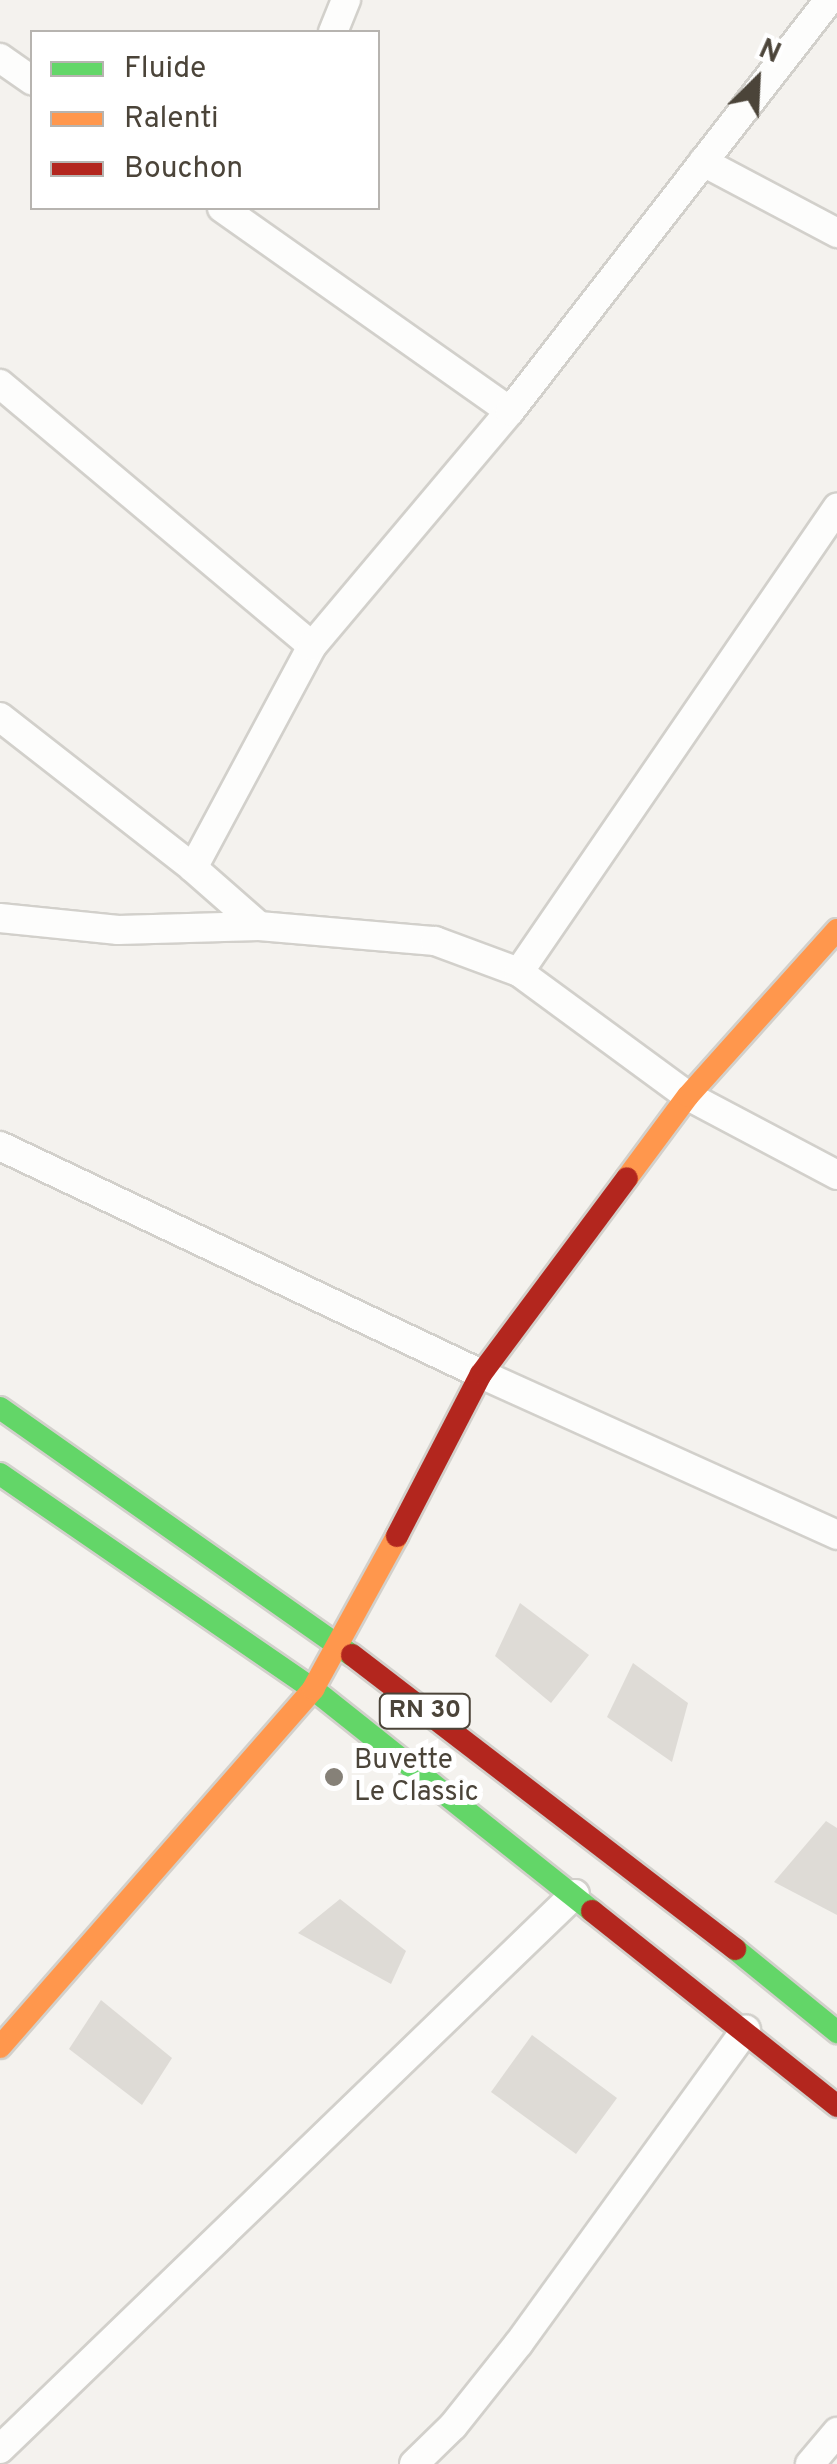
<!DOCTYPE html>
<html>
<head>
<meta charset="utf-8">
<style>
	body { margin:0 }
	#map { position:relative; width:837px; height:2464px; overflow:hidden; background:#f4f2ee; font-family:Overpass,sans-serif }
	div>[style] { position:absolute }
	.building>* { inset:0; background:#dedbd6 }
	.roads { filter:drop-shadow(2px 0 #d2d0cb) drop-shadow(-2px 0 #d2d0cb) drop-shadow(0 2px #d2d0cb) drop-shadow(0 -2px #d2d0cb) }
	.street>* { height:28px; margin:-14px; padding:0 14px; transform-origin:14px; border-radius:14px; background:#fdfdfc }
	.fast>* { height:22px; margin:-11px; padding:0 11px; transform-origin:11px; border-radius:11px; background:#63d668 }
	.slow>* { height:22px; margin:-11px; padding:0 11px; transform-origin:11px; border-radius:11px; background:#ff974d }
	.jam>* { height:22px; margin:-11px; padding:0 11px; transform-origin:11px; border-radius:11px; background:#b3261e }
	.dots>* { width:28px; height:28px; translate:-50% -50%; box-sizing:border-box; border:5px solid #fff; border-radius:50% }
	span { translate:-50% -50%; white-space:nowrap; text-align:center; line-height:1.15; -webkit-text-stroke:10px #fff; paint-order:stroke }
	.shield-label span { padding:2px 8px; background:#fff; border:2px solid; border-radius:8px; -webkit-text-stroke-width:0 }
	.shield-label { font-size:25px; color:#4b4439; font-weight:700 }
	.poi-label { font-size:28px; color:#4b4439 }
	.left { translate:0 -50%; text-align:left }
	.legend { position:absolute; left:30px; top:30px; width:350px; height:180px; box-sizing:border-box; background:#fff; border:2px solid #b7b4b0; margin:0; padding:12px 18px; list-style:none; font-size:30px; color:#4b4439 }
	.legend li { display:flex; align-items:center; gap:20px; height:50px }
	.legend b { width:50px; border:2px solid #b7b4b0 }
	.north { position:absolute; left:707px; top:30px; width:100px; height:100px; -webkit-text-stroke:8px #fff; paint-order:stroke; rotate:24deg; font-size:28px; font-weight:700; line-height:40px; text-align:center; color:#4b4439 }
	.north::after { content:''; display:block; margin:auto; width:35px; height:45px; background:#4b4439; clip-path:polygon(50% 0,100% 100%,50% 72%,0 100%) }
</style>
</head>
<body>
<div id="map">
	<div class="building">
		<i style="clip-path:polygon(520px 1603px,589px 1655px,551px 1703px,495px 1656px)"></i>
		<i style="clip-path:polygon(633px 1663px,688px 1703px,672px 1762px,607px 1717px)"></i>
		<i style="clip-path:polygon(826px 1821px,837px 1828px,837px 1915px,774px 1882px)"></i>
		<i style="clip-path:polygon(340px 1899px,406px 1951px,391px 1984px,298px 1933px)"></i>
		<i style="clip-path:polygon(101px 2000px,172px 2058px,142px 2105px,69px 2049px)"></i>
		<i style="clip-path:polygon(532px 2035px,617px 2098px,576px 2154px,491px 2092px)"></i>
	</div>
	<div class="roads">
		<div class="street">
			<i style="left:333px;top:32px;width:35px;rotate:-68deg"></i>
			<i style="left:0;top:58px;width:39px;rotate:35deg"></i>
			<i style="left:703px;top:162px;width:152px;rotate:27.9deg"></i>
			<i style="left:222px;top:208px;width:352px;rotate:35.2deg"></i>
			<i style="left:0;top:384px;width:407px;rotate:40deg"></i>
			<i style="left:0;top:717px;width:245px;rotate:38deg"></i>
			<i style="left:193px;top:868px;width:88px;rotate:41.3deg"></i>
			<i style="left:193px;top:868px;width:252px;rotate:-61.8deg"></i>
			<i style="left:312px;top:646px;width:307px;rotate:-49.9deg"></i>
			<i style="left:510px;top:411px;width:520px;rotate:-52.18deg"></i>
			<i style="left:0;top:918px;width:119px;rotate:5.8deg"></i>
			<i style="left:118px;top:930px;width:141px;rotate:-1.6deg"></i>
			<i style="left:259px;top:926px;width:177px;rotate:4.9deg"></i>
			<i style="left:435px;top:941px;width:90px;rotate:20.3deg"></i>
			<i style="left:519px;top:972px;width:210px;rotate:36.3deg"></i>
			<i style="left:688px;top:1096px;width:169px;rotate:27.9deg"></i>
			<i style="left:519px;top:972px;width:563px;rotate:-55.58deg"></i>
			<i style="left:0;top:1146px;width:532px;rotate:25.36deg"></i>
			<i style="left:481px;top:1374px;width:391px;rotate:24.3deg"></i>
			<i style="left:0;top:2449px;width:799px;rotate:-43.99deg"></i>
			<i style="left:414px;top:2464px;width:54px;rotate:-44.3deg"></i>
			<i style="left:453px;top:2426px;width:106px;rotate:-51.5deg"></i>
			<i style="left:519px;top:2343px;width:387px;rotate:-54.1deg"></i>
			<i style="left:810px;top:2464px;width:42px;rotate:-49.8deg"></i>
		</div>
		<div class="fast">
			<i style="left:0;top:1408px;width:430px;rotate:35.1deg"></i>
			<i style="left:0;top:1474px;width:380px;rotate:34.5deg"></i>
			<i style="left:313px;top:1689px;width:357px;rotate:38.5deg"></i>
			<i style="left:735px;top:1949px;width:132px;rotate:39.1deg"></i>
		</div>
		<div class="slow">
			<i style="left:627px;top:1178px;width:102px;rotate:-53.4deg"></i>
			<i style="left:688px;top:1096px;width:223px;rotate:-48.1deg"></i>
			<i style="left:0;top:2047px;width:476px;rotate:-48.8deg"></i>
			<i style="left:313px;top:1689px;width:175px;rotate:-61.2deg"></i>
		</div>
		<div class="jam">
			<i style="left:397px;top:1536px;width:182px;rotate:-62.6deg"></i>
			<i style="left:481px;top:1374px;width:244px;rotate:-53.3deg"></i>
			<i style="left:352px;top:1655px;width:483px;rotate:37.5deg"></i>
			<i style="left:592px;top:1911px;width:313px;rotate:38.5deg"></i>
		</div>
	</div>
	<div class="dots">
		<i style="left:334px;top:1777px;background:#868178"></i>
	</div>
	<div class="shield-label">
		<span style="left:425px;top:1711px">RN 30</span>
	</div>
	<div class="poi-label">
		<span class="left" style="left:354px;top:1777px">Buvette<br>Le Classic</span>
	</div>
	<ul class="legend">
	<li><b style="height:12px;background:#63d668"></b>Fluide</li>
	<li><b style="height:12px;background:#ff974d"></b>Ralenti</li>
	<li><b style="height:12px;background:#b3261e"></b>Bouchon</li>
	</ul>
	<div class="north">N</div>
</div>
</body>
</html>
